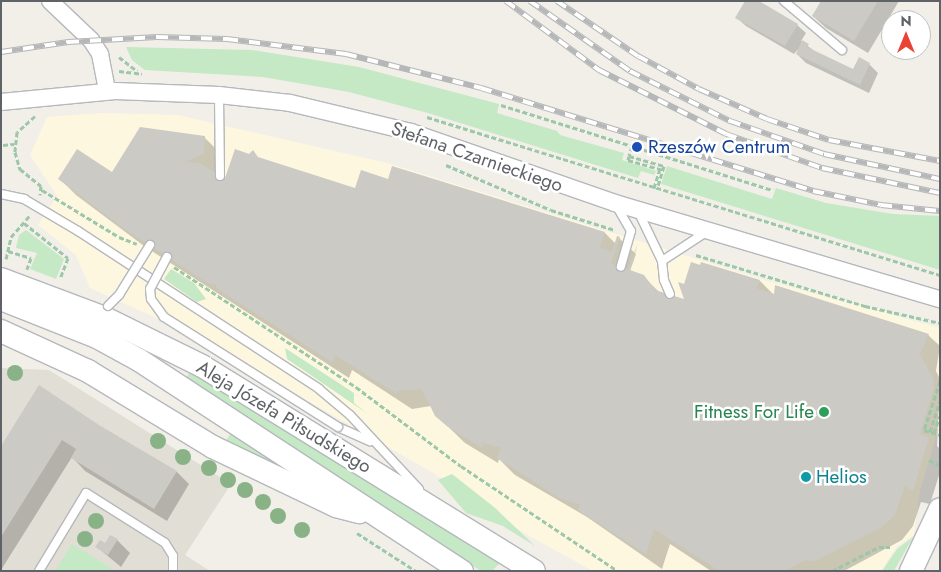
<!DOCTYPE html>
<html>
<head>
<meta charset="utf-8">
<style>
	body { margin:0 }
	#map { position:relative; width:941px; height:572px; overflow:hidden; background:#f1efe8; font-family:Jost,sans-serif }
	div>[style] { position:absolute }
	.commercial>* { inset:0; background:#fef7e0 }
	.education>* { inset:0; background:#e1ded6 }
	.green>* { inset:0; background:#c5e8c5 }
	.shadow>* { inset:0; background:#0003 }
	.building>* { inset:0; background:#cccac5 }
	.path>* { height:3px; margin-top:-1.5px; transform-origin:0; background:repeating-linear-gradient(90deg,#9cc7a9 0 5px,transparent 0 7.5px) }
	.roads { filter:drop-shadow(1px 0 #b5b8bc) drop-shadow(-1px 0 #b5b8bc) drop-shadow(0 1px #b5b8bc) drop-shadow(0 -1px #b5b8bc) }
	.service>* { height:8px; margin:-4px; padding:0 4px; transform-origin:4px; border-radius:4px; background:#fff }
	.minor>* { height:16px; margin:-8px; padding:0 8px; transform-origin:8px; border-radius:8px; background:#fff }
	.secondary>* { height:22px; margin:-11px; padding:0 11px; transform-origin:11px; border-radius:11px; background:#fff }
	.rail>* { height:5.5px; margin-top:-2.75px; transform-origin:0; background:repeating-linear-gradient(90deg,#fff 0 11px,#b6b7b8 0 22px); box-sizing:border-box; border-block:1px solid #b6b7b8 }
	.bridges { filter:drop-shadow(1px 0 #b5b8bc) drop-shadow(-1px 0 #b5b8bc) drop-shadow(0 1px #b5b8bc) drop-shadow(0 -1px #b5b8bc) }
	.service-bridge>* { height:8px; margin:-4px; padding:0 4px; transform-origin:4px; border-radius:4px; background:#fff }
	.trees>* { width:16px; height:16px; margin:-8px; border-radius:50%; background:#89b387 }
	.dots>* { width:14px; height:14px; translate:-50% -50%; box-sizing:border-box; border:2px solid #fff; border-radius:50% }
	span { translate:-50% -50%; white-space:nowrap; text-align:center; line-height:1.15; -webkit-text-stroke:5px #fff; paint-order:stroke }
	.transit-label { font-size:19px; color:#164399 }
	.left { translate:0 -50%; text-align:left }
	.street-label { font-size:19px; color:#5f6368 }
	.leisure-label { font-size:19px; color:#27864d }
	.right { translate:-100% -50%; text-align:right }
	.culture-label { font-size:19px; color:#0d838f }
	.frame { position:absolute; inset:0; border:2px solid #5f6368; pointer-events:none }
	.north { position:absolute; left:881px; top:10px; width:50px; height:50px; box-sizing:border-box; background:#fff; border:1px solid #bfc1c3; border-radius:50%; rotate:0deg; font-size:14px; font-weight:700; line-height:20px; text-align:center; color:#5f6368 }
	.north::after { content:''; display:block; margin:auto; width:18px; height:22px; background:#ea4335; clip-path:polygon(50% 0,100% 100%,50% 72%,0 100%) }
</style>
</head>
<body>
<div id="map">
	<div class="commercial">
		<i style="clip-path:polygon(101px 113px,178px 115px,387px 163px,768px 281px,940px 328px,940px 424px,920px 491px,914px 535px,897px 546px,881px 571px,593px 571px,524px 533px,435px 474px,188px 332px,90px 288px,76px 255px,38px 225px,57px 196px,30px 155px,47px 117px)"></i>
	</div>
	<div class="education">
		<i style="clip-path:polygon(1px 368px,49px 370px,231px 484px,185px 555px,210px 571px,1px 571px)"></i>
	</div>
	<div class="green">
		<i style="clip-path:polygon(126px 47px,252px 50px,359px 67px,499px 104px,497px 113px,557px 131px,560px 135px,624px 153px,622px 160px,656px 171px,654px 175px,641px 171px,638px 178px,428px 113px,349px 92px,263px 77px,145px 70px,132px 60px)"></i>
		<i style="clip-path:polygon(667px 166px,772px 199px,776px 188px,826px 203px,893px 214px,940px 216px,940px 270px,661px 184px)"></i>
		<i style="clip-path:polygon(26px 230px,64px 259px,56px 279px,30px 269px,37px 253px,16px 248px,19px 235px)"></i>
		<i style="clip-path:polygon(171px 269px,194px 283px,206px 299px,197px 302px,164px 279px)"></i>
		<i style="clip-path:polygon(285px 348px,354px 393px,354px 403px,368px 414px,287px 359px)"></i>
		<i style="clip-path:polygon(190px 371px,501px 562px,492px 571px,481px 571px,187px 377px)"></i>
		<i style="clip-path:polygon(231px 433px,292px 474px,226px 441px)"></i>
		<i style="clip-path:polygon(452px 474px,494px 507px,535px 546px,503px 526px,466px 513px,438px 480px)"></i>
		<i style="clip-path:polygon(913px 537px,894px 571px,882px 571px,897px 549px)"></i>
		<i style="clip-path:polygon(72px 544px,116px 571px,55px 571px)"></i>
	</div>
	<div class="shadow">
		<i style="clip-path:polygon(822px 1px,899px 1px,868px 53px,826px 28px,813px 16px)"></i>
		<i style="clip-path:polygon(737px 18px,797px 25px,806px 33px,801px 41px,817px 53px,854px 71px,869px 64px,878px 73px,869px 93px,806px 63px,797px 54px,802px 45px,794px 54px,746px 26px)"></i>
		<i style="clip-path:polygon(204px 137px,221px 154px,220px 170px,214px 173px,226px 180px,259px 159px,356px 189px,389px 180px,393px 167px,605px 233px,616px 244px,619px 238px,636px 254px,630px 271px,642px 275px,659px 292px,685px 301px,685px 285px,760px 281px,774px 295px,928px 335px,940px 346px,936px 371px,940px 379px,937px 446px,940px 449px,940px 472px,930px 504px,921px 502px,913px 526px,902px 540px,844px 571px,711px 571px,670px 544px,662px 569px,587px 517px,515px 475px,499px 459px,498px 463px,465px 443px,436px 415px,431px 406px,412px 409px,352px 370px,349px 378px,144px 246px,76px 195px,60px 179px,113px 174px)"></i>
		<i style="clip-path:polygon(98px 426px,177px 472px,189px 484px,167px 521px,85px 471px,72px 457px,1px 570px,1px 448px)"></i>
		<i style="clip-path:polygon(117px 540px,130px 553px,121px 567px,97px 547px)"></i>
	</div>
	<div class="building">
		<i style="clip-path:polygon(745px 1px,759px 1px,798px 24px,785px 46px,735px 18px)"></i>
		<i style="clip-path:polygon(821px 1px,878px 1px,854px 41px,812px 16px)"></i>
		<i style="clip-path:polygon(802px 40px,809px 44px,807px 47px,853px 69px,859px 57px,870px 63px,860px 85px,796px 54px)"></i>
		<i style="clip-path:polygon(140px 127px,205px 136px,204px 154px,185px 162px,199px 163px,225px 178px,235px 149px,249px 154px,253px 150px,258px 157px,355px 188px,361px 170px,388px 179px,392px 166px,605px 232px,600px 248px,612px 252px,617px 236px,620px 237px,611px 264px,628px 269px,638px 243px,630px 270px,644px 275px,655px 290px,684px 299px,678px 282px,684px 284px,691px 262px,700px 265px,701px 262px,760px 280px,756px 288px,774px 294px,775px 285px,929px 334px,920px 354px,933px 378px,934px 388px,920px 434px,929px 437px,913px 491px,905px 486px,895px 515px,882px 527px,813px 562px,805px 560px,785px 571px,719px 571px,654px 529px,646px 554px,578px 510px,580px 505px,559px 498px,497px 458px,501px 448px,483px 443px,482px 448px,448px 427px,435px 416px,422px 389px,397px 391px,397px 394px,335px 355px,333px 363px,216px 288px,217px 285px,206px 282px,126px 230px,58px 179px,77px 149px,112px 172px)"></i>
		<i style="clip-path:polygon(39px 385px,99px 425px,177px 471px,154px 509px,71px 458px,76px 449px,62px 440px,1px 537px,1px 446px)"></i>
		<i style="clip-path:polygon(110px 535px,118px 539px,108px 555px,95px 547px,100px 540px,105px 543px)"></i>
	</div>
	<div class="path">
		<i style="left:119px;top:57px;width:23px;rotate:38deg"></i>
		<i style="left:119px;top:71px;width:23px;rotate:7deg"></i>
		<i style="left:501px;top:105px;width:285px;rotate:17.4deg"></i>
		<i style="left:35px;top:116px;width:24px;rotate:138deg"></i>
		<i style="left:17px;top:132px;width:20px;rotate:96deg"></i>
		<i style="left:15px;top:152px;width:18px;rotate:74deg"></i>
		<i style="left:20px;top:169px;width:27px;rotate:39deg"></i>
		<i style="left:41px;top:186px;width:9px;rotate:96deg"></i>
		<i style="left:427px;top:117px;width:537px;rotate:17.12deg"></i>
		<i style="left:3px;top:145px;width:11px;rotate:-5deg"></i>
		<i style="left:632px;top:146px;width:10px;rotate:107deg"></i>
		<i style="left:629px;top:156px;width:36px;rotate:16deg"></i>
		<i style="left:664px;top:166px;width:24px;rotate:107deg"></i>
		<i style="left:629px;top:156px;width:4px;rotate:104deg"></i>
		<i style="left:628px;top:160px;width:36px;rotate:16deg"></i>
		<i style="left:446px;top:165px;width:114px;rotate:23.2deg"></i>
		<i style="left:551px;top:210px;width:67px;rotate:17.4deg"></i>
		<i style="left:654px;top:188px;width:21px;rotate:-73deg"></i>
		<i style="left:42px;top:190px;width:90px;rotate:31.4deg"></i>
		<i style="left:119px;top:237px;width:19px;rotate:21deg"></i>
		<i style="left:24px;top:223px;width:56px;rotate:38.5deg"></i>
		<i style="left:68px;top:258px;width:22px;rotate:111deg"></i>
		<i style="left:8px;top:251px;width:24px;rotate:17deg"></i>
		<i style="left:31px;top:258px;width:12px;rotate:110deg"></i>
		<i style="left:696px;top:255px;width:177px;rotate:16.8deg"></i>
		<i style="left:865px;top:306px;width:77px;rotate:12.8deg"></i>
		<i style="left:6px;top:259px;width:23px;rotate:-77deg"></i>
		<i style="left:11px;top:237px;width:28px;rotate:-49deg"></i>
		<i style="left:174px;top:267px;width:218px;rotate:33.4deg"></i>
		<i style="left:356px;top:387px;width:131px;rotate:37deg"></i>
		<i style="left:461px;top:466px;width:189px;rotate:33.8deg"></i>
		<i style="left:940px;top:381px;width:52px;rotate:108.1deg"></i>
		<i style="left:924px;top:430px;width:17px;rotate:17deg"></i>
		<i style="left:930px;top:432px;width:33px;rotate:-72deg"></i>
		<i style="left:934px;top:433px;width:18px;rotate:-71deg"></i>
		<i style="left:929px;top:460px;width:11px;rotate:27deg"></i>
		<i style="left:357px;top:533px;width:70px;rotate:32.8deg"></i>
		<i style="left:832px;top:571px;width:53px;rotate:-27.1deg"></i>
		<i style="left:879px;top:547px;width:11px"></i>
	</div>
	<div class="roads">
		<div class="service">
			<i style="left:784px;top:1px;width:76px;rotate:40.2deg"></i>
			<i style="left:219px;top:95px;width:81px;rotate:89.3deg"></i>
			<i style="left:1px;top:194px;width:24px;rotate:12deg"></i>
			<i style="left:24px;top:199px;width:63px;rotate:30.7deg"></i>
			<i style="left:78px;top:231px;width:288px;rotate:33.2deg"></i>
			<i style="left:319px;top:389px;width:40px;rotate:40deg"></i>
			<i style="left:350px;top:415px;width:101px;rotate:47deg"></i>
			<i style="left:616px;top:205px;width:30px;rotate:60deg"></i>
			<i style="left:631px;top:231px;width:37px;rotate:106deg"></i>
			<i style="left:638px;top:211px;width:55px;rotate:64.4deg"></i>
			<i style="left:662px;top:261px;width:19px;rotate:84deg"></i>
			<i style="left:664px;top:280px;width:15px;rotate:67deg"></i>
			<i style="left:662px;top:261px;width:53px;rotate:-33.4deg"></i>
			<i style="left:338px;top:427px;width:35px;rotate:24deg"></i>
			<i style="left:39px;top:571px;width:91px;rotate:-58.9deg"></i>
			<i style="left:86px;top:493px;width:93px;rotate:32.3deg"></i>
			<i style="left:165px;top:543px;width:15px;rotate:58deg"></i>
			<i style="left:173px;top:556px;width:15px;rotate:90deg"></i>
		</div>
		<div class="minor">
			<i style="left:50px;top:1px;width:57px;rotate:43.6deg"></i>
			<i style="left:91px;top:40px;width:17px;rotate:57deg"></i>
			<i style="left:100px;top:54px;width:38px;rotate:79deg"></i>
			<i style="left:1px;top:102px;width:115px;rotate:-5.5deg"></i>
			<i style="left:115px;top:91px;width:104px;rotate:2.2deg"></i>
			<i style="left:219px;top:95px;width:71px;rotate:6.4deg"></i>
			<i style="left:290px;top:103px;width:124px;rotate:13.5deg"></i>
			<i style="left:411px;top:132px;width:216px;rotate:19.2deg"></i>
			<i style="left:615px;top:203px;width:339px;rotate:16.5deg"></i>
		</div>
		<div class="secondary">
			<i style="left:1px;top:279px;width:111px;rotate:20.6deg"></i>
			<i style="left:105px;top:318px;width:108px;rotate:26.3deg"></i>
			<i style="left:202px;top:366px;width:390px;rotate:31.7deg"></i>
			<i style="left:1px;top:299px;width:103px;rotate:21.6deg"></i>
			<i style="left:97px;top:337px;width:48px;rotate:28.7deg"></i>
			<i style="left:139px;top:360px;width:386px;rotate:33.2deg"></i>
			<i style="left:1px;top:331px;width:96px;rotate:24.7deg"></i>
			<i style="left:88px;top:371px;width:146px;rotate:31.3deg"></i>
			<i style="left:213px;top:447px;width:136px;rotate:25.6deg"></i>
			<i style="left:336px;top:506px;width:24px;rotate:15deg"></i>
			<i style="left:911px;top:571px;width:68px;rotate:-64.9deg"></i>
		</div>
	</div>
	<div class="rail">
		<i style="left:506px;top:1px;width:116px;rotate:36.6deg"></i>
		<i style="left:599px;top:70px;width:142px;rotate:26.7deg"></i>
		<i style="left:726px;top:134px;width:102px;rotate:19.5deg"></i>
		<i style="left:822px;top:168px;width:121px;rotate:12deg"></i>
		<i style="left:530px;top:1px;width:122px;rotate:35deg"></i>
		<i style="left:630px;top:71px;width:112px;rotate:26.6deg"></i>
		<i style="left:730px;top:121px;width:100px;rotate:19.3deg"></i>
		<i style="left:824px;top:154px;width:119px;rotate:12.2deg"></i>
		<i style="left:557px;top:1px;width:98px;rotate:34.2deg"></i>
		<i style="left:638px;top:56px;width:69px;rotate:28.4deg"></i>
		<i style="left:699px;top:89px;width:74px;rotate:23.8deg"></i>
		<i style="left:767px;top:119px;width:65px;rotate:18.7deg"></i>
		<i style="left:829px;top:140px;width:113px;rotate:10.7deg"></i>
		<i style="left:1px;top:52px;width:68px;rotate:-8.5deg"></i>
		<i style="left:68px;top:42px;width:89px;rotate:-3.2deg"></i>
		<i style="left:157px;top:37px;width:70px;rotate:1.6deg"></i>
		<i style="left:227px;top:39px;width:120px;rotate:7.2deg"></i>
		<i style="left:346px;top:54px;width:139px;rotate:14.1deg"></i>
		<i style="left:481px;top:88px;width:348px;rotate:17.2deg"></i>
		<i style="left:813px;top:191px;width:69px;rotate:11.6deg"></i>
		<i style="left:881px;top:205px;width:59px;rotate:5.8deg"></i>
	</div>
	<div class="bridges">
		<div class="service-bridge">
			<i style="left:167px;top:257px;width:36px;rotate:118deg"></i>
			<i style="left:150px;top:289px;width:10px;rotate:84deg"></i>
			<i style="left:151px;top:299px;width:22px;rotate:54deg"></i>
			<i style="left:164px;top:317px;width:206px;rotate:32.3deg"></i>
			<i style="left:108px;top:306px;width:16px;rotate:-45deg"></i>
			<i style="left:119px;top:295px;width:59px;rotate:-58.2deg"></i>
		</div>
	</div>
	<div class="trees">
		<i style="left:15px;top:373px"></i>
		<i style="left:158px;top:441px"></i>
		<i style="left:183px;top:457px"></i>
		<i style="left:209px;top:468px"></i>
		<i style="left:228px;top:480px"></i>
		<i style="left:245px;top:490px"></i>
		<i style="left:263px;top:502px"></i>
		<i style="left:278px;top:516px"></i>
		<i style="left:96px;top:521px"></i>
		<i style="left:302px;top:530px"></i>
		<i style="left:85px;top:539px"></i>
	</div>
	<div class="dots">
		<i style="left:637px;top:147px;background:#1a4fb4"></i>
		<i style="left:824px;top:412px;background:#2e9e5b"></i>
		<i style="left:806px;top:477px;background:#0f9aa8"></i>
	</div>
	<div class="transit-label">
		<span class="left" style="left:648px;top:147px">Rzeszów Centrum</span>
	</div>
	<div class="street-label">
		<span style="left:477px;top:157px;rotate:19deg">Stefana Czarnieckiego</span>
		<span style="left:284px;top:417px;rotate:31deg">Aleja Józefa Piłsudskiego</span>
	</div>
	<div class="leisure-label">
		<span class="right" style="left:814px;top:412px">Fitness For Life</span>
	</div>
	<div class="culture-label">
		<span class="left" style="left:816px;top:477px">Helios</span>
	</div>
	<div class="frame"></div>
	<div class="north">N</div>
</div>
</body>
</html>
